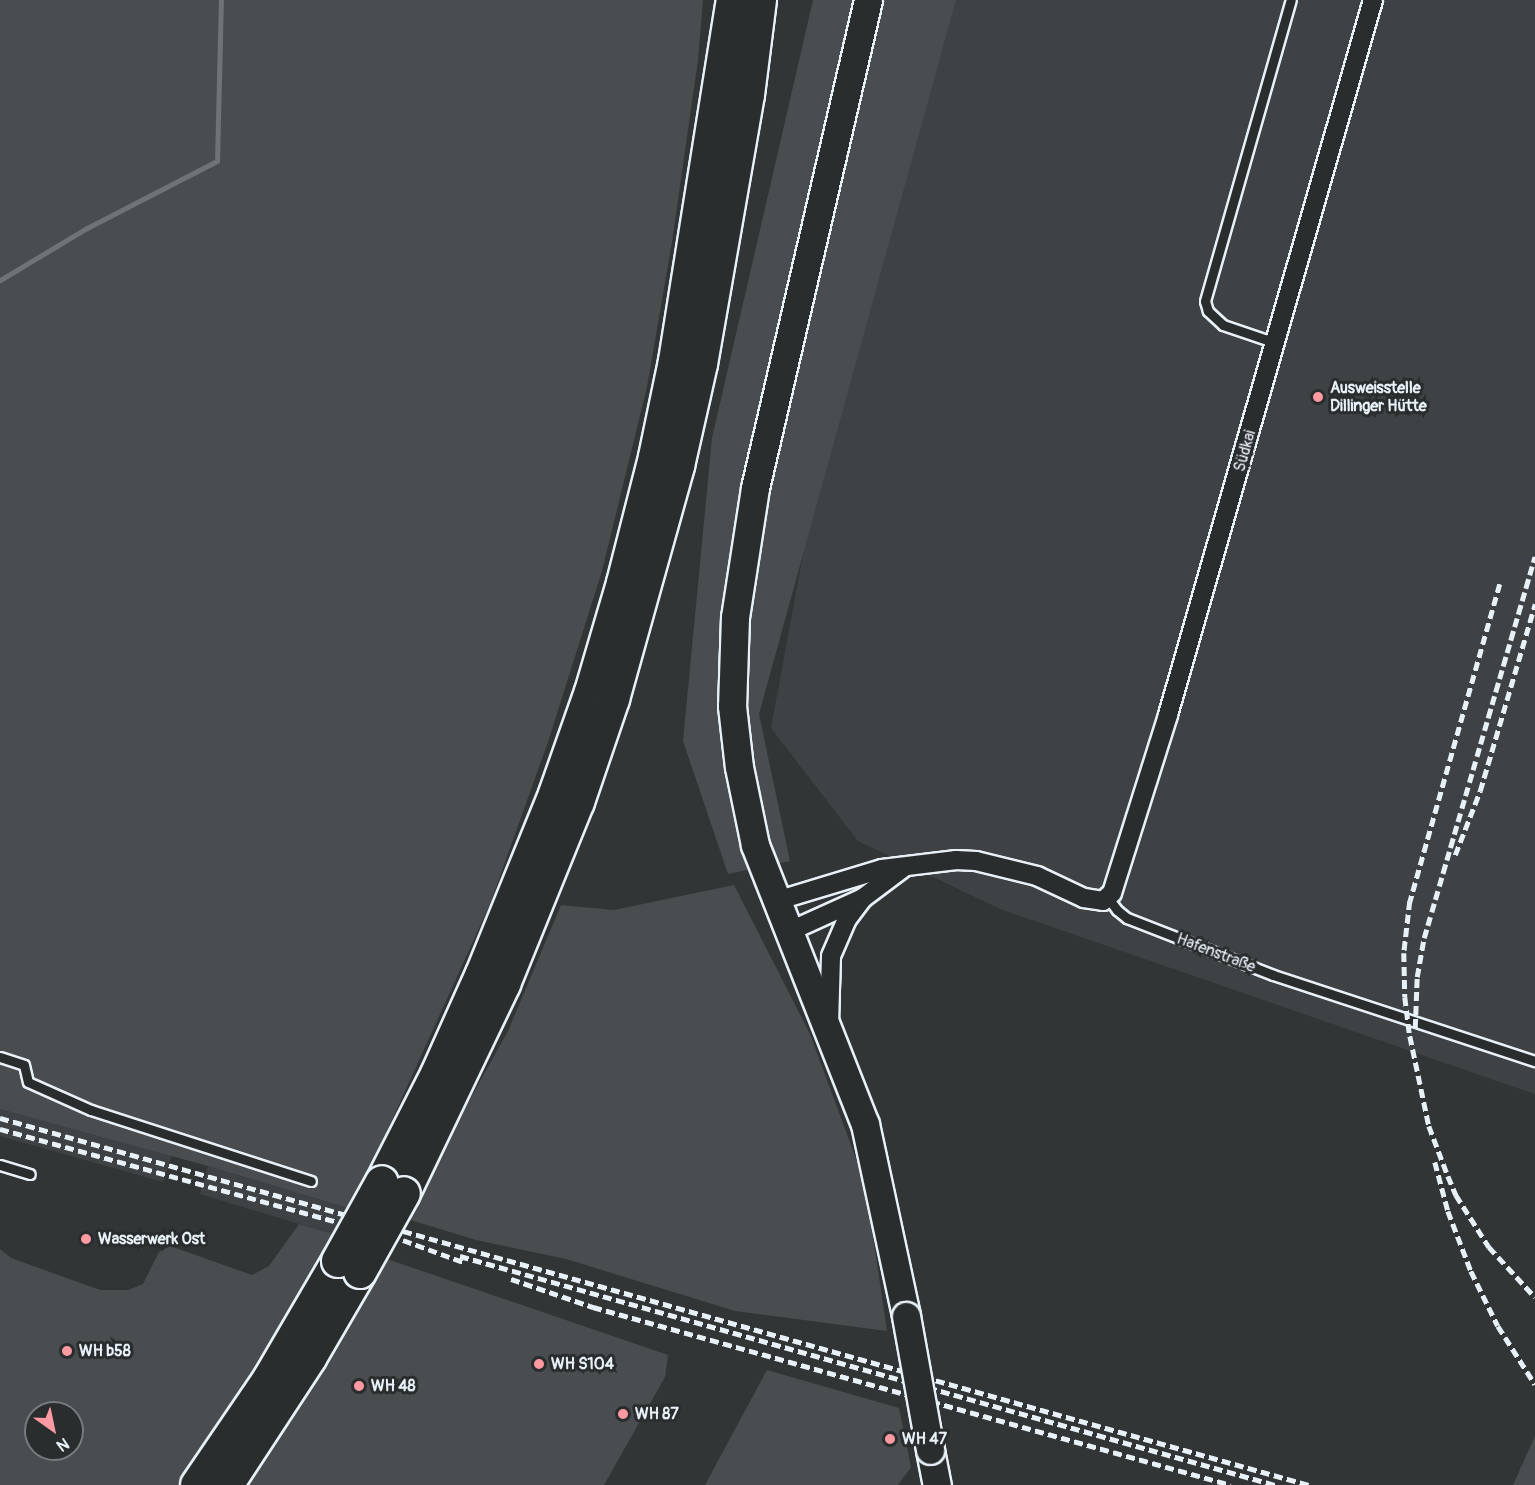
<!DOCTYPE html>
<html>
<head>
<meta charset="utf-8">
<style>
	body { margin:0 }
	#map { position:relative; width:1535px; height:1485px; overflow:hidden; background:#323536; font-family:Pangolin,sans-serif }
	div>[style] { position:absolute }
	.built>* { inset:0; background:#3f4244 }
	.green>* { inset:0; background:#494d4f }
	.stream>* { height:5px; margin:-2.5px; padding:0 2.5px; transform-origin:2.5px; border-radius:2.5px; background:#6e7376 }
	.roads { filter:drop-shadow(2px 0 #e8f1f8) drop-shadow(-2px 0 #e8f1f8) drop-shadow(0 2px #e8f1f8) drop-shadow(0 -2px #e8f1f8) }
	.service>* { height:9px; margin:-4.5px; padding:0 4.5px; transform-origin:4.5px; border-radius:4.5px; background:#2a2d2e }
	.minor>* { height:18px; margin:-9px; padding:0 9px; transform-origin:9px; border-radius:9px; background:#2a2d2e }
	.primary>* { height:27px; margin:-13.5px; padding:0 13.5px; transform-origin:13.5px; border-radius:13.5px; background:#2a2d2e }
	.motorway>* { height:32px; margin:-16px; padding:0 16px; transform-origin:16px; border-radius:16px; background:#2a2d2e }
	.rail>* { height:4.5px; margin-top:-2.25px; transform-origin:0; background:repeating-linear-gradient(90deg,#e8f1f8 0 9px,transparent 0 13.5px) }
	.bridges { filter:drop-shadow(2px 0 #e8f1f8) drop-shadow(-2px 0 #e8f1f8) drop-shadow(0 2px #e8f1f8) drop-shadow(0 -2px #e8f1f8) }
	.primary-bridge>* { height:27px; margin:-13.5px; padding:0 13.5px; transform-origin:13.5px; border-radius:13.5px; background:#2a2d2e }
	.motorway-bridge>* { height:32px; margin:-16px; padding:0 16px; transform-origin:16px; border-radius:16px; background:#2a2d2e }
	.dots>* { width:16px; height:16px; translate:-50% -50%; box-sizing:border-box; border:3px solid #2a2d2e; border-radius:50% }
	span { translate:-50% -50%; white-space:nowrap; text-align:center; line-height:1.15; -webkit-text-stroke:6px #2a2d2e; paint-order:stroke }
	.poi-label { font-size:16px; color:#e8f1f8; font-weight:700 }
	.left { translate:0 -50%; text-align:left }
	.street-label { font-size:16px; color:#e8f1f8 }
	.north { position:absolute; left:24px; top:1401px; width:60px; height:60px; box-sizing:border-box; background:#2a2d2e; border:2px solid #767b7f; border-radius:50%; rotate:147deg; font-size:16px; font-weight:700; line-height:24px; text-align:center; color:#e8f1f8 }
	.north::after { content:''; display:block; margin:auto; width:21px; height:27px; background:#ff9aa2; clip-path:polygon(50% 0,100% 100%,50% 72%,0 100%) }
</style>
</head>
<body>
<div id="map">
	<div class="built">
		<i style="clip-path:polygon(946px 0,1535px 0,1535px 1094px,1000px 909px,858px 841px,771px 728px,839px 359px)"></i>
		<i style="clip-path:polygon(0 1109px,172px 1155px,163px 1182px,0 1136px)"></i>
		<i style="clip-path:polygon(208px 1166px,348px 1208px,339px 1236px,200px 1194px)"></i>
	</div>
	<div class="green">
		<i style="clip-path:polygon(0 0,703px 0,698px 60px,672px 242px,647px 387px,602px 571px,548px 742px,490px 904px,367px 1175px,348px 1208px,208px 1166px,0 1109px)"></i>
		<i style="clip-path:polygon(813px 0,956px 0,759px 714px,790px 861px,728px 874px,683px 741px,712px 438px)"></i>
		<i style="clip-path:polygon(734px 885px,810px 1034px,865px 1183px,887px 1331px,735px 1311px,566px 1259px,476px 1240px,404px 1218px,508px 1031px,561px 905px,614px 910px)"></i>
		<i style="clip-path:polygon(evenodd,299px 1224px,339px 1236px,384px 1258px,668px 1355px,665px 1377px,604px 1485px,0 1485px,0 1249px,11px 1258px,100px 1290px,128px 1290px,143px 1284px,159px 1252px,170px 1246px,252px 1275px,269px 1266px,299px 1224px,36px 1413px,72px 1413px,72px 1449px,36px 1449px,36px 1413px)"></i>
		<i style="clip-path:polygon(767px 1370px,899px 1408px,911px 1467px,898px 1485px,705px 1485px)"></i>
		<i style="clip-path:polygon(1535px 1436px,1535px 1485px,1513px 1485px)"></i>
	</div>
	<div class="stream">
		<i style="left:0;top:280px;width:101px;rotate:-30.9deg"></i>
		<i style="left:87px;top:228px;width:146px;rotate:-27.3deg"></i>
		<i style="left:217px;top:161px;width:161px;rotate:-88.6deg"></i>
	</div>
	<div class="roads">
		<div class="service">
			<i style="left:1276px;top:343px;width:56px;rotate:-161.2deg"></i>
			<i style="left:1223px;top:325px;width:21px;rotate:-137deg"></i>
			<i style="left:1208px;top:311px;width:10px;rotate:-107deg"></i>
			<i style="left:1205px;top:301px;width:313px;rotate:-74.1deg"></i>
			<i style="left:1108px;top:898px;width:15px;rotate:53deg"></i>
			<i style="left:1117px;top:910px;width:13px;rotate:39deg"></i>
			<i style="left:1127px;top:918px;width:157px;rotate:21.3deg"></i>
			<i style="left:1273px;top:975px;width:276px;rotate:18.2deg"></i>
			<i style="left:0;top:1057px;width:25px;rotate:18deg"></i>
			<i style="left:24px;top:1065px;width:17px;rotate:77deg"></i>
			<i style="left:28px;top:1082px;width:69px;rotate:24deg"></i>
			<i style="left:91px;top:1110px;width:231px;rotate:17.9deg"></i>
			<i style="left:0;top:1165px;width:31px;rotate:17deg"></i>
		</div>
		<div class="minor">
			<i style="left:776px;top:901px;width:111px;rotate:-16.8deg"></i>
			<i style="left:882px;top:869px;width:75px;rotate:-6.9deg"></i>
			<i style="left:956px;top:860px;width:20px;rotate:3deg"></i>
			<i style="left:976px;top:861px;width:63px;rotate:13.8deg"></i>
			<i style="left:1037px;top:876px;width:52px;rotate:25.1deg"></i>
			<i style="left:1084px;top:898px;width:19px;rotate:9deg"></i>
			<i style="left:1103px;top:901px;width:12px;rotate:-42deg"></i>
			<i style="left:1112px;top:893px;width:187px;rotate:-72.5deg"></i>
			<i style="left:1168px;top:715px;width:744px;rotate:-74deg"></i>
			<i style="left:788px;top:932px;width:82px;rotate:-24.4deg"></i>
			<i style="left:863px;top:898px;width:50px;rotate:-36.9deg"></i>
			<i style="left:829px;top:1024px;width:68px;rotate:-88.3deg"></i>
			<i style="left:831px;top:956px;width:40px;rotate:-66.6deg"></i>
			<i style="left:847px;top:919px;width:26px;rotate:-53deg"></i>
		</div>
		<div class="primary">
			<i style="left:868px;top:0;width:501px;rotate:103.04deg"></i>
			<i style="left:755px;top:488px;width:131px;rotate:98.8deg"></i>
			<i style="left:735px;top:617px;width:89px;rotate:91.9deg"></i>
			<i style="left:732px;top:706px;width:61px;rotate:83.5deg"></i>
			<i style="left:739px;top:767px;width:80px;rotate:78.4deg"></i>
			<i style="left:755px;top:845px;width:300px;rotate:68.5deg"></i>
			<i style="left:865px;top:1124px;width:196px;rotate:77.9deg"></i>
			<i style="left:930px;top:1450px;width:36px;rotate:79deg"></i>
		</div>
		<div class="motorway">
			<i style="left:382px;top:1182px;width:121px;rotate:-63deg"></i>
			<i style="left:437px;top:1074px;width:110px;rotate:-65.8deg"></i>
			<i style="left:482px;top:974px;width:194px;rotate:-67.9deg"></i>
			<i style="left:555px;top:794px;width:108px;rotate:-70.6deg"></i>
			<i style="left:591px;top:692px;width:114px;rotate:-73.6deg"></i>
			<i style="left:623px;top:583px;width:130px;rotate:-75.7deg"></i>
			<i style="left:655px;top:457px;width:98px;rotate:-78.2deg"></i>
			<i style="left:675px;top:361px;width:366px;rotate:-80.9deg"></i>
			<i style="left:404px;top:1193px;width:232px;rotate:-64.4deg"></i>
			<i style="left:504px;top:984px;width:196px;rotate:-67.9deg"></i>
			<i style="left:578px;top:802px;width:109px;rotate:-71.2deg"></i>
			<i style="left:613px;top:699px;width:242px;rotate:-74.4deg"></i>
			<i style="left:678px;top:466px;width:105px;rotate:-77.3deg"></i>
			<i style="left:701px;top:364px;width:273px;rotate:-80.1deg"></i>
			<i style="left:748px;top:95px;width:96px;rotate:-82.8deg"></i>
			<i style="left:197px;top:1485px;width:128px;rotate:-55.8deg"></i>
			<i style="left:269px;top:1379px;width:137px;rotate:-59.7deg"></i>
			<i style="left:227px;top:1485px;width:152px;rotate:-56.8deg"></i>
			<i style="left:310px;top:1358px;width:99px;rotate:-59.8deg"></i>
		</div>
	</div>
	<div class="rail">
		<i style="left:1500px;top:584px;width:330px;rotate:105.8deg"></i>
		<i style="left:1410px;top:901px;width:52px;rotate:96.6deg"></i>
		<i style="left:1404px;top:953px;width:44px;rotate:88.7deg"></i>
		<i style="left:1405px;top:997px;width:39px;rotate:83deg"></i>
		<i style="left:1410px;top:1036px;width:92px;rotate:78.1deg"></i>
		<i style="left:1429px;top:1126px;width:53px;rotate:69.2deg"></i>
		<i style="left:1448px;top:1176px;width:21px;rotate:67deg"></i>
		<i style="left:1456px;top:1195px;width:62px;rotate:57.6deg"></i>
		<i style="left:1489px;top:1247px;width:68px;rotate:47.4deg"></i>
		<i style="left:1455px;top:855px;width:69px;rotate:-68.7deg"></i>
		<i style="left:1480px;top:791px;width:195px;rotate:-73.6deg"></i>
		<i style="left:1415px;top:1028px;width:51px;rotate:-87.8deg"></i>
		<i style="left:1417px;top:977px;width:40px;rotate:-80deg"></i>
		<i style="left:1424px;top:938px;width:397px;rotate:-73.8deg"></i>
		<i style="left:0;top:1118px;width:1359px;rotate:15.66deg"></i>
		<i style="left:0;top:1129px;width:417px;rotate:15.4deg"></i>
		<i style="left:1435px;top:1162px;width:51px;rotate:75.1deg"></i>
		<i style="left:1448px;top:1211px;width:64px;rotate:69deg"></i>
		<i style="left:1471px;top:1271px;width:61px;rotate:63.9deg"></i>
		<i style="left:1498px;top:1326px;width:69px;rotate:57.5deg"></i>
		<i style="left:403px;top:1240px;width:67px;rotate:20.1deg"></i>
		<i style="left:460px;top:1256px;width:847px;rotate:15.69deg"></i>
		<i style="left:511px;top:1279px;width:87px;rotate:18.9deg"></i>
		<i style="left:593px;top:1307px;width:662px;rotate:15.59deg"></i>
	</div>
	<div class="bridges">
		<div class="primary-bridge">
			<i style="left:906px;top:1316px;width:136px;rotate:79.8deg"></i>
		</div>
		<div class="motorway-bridge">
			<i style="left:338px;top:1261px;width:90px;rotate:-60.9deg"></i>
			<i style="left:360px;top:1272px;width:90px;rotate:-60.9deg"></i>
		</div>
	</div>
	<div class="dots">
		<i style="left:1318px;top:397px;background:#ff9aa2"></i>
		<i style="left:86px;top:1239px;background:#ff9aa2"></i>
		<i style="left:67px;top:1351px;background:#ff9aa2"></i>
		<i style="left:539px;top:1364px;background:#ff9aa2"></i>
		<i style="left:359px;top:1386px;background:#ff9aa2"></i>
		<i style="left:623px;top:1414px;background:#ff9aa2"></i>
		<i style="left:890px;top:1439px;background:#ff9aa2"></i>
	</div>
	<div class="poi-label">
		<span class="left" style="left:1330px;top:397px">Ausweisstelle<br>Dillinger Hütte</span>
		<span class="left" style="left:98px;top:1239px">Wasserwerk Ost</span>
		<span class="left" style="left:79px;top:1351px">WH b58</span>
		<span class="left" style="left:551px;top:1364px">WH S104</span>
		<span class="left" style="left:371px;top:1386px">WH 48</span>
		<span class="left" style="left:635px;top:1414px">WH 87</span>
		<span class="left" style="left:902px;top:1439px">WH 47</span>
	</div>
	<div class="street-label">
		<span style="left:1245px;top:451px;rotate:-74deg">Südkai</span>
		<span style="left:1216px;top:953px;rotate:21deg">Hafenstraße</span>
	</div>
	<div class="north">N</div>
</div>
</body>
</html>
